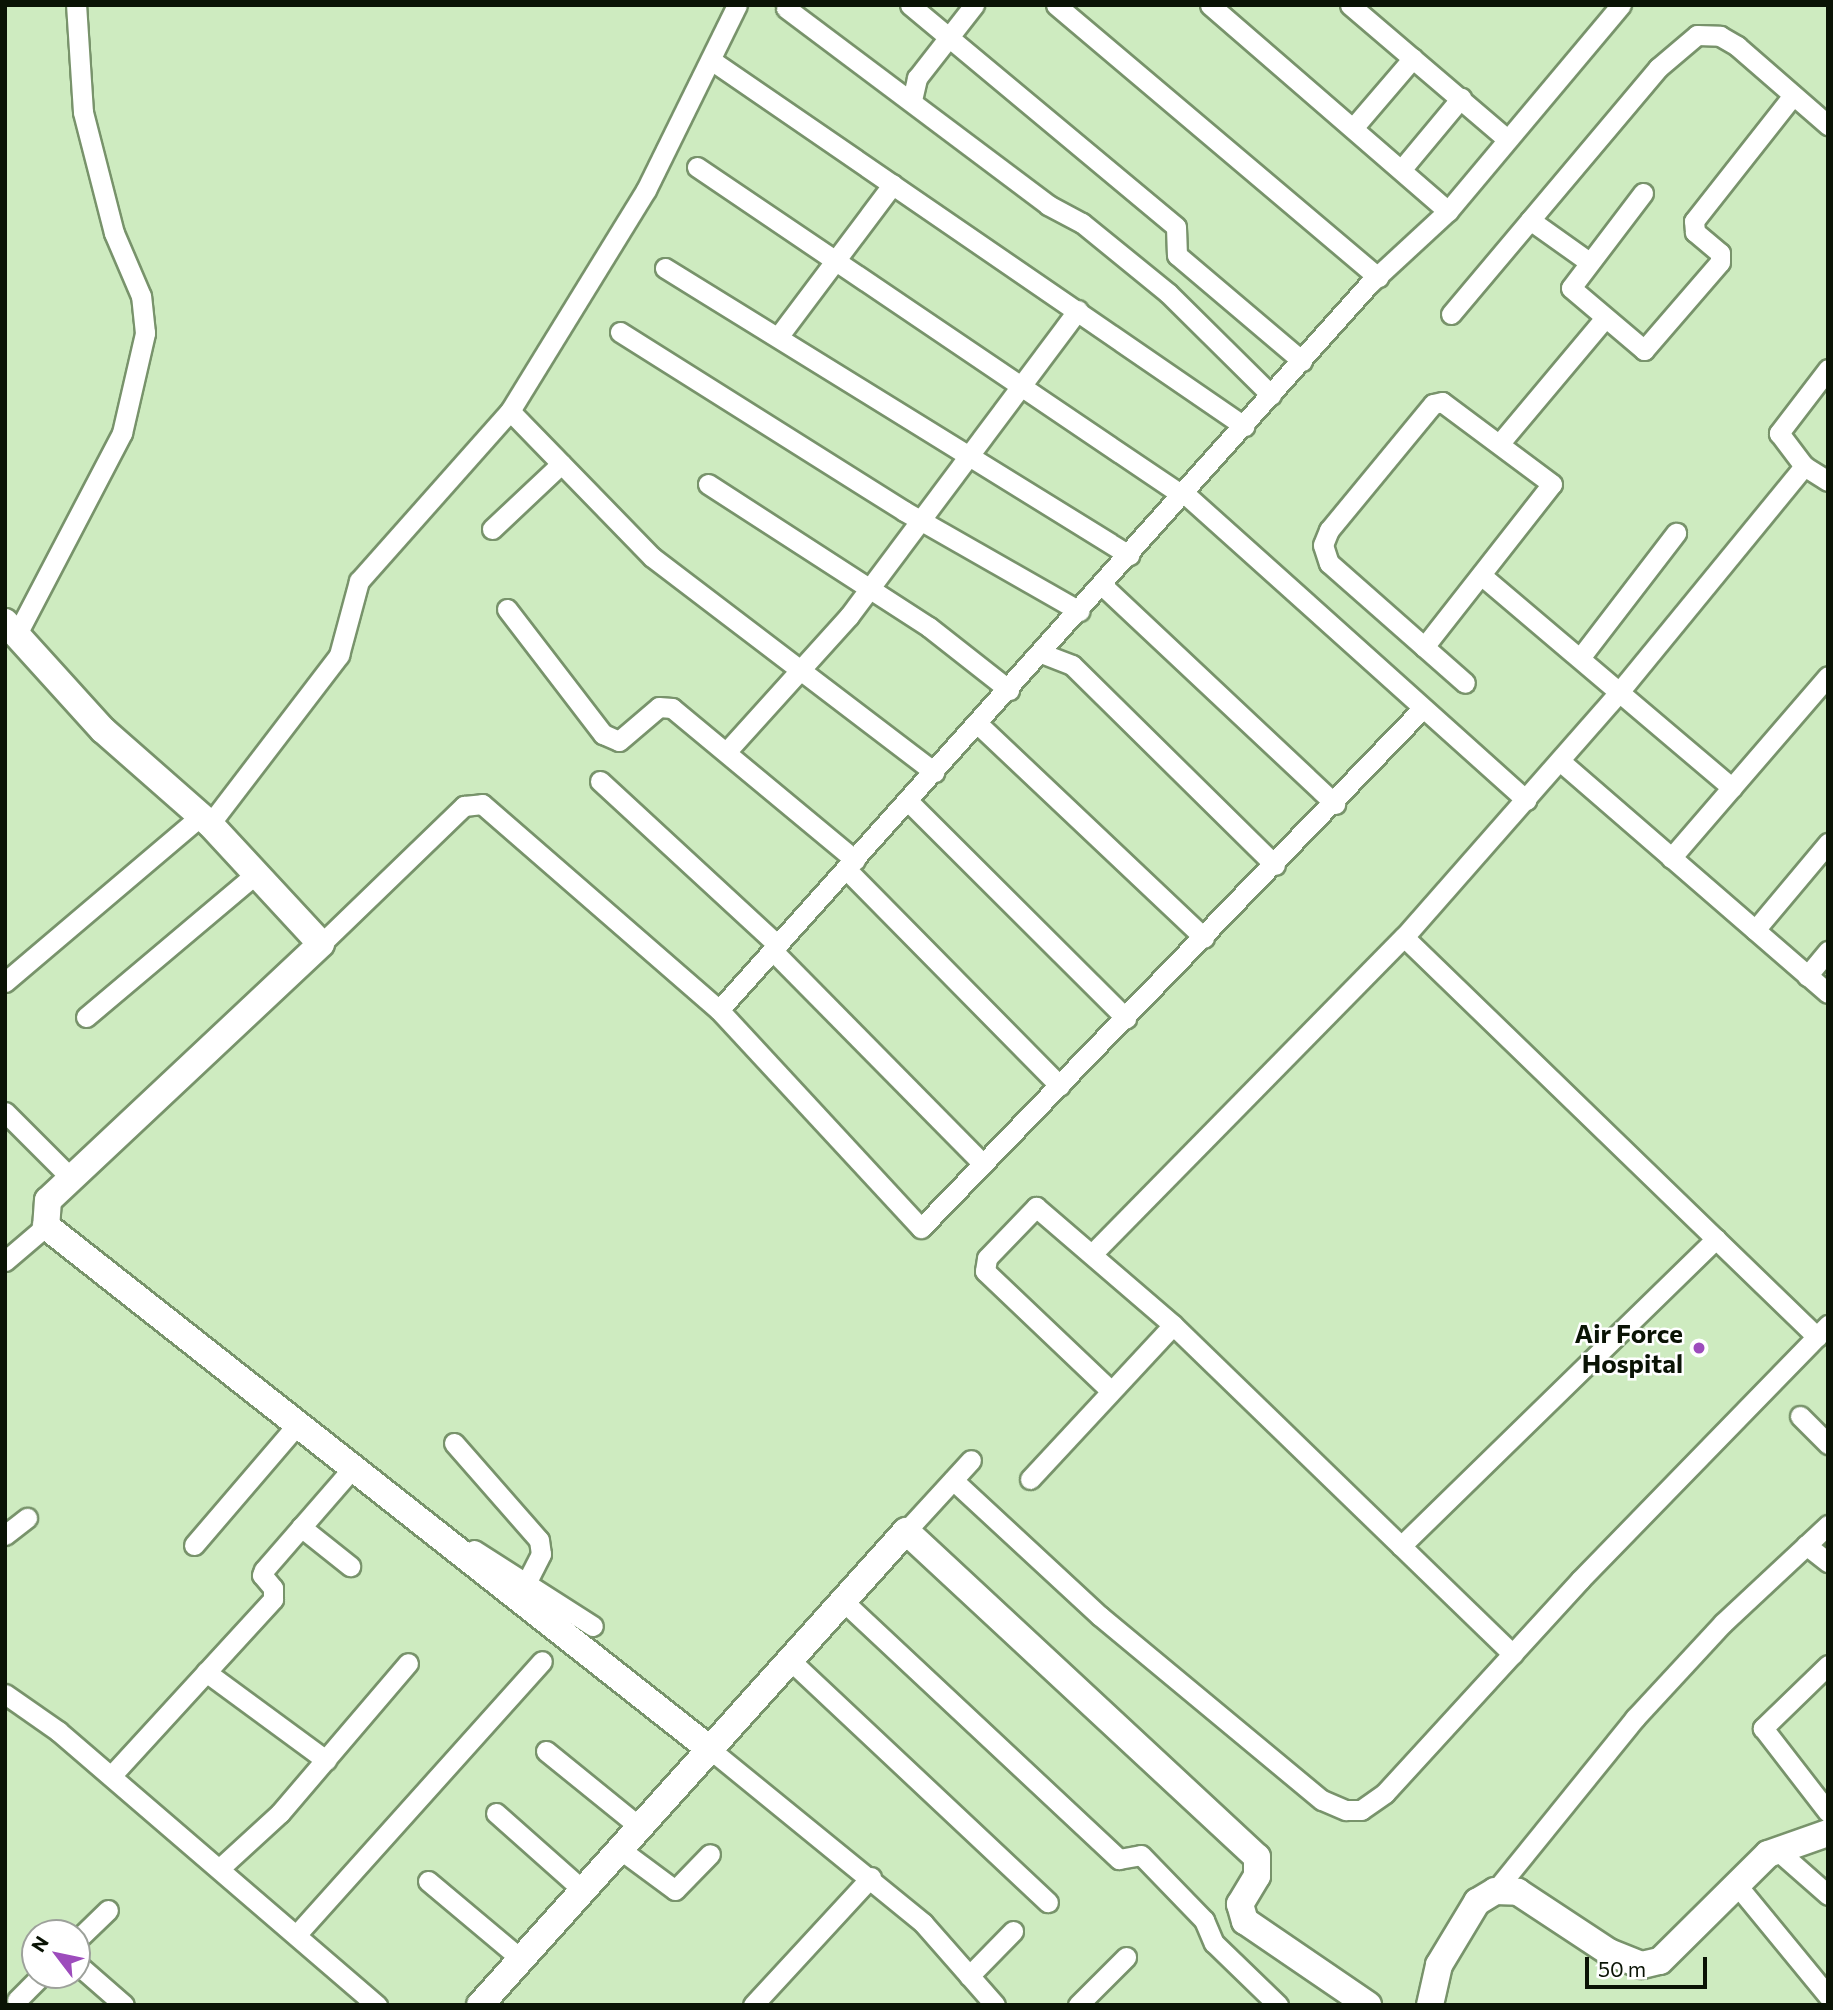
<!DOCTYPE html>
<html>
<head>
<meta charset="utf-8">
<style>
	body { margin:0 }
	#map { position:relative; width:1833px; height:2010px; overflow:hidden; background:#ceebc0; font-family:Commissioner,sans-serif }
	div>[style] { position:absolute }
	.roads { filter:drop-shadow(2px 0 #78936b) drop-shadow(-2px 0 #78936b) drop-shadow(0 2px #78936b) drop-shadow(0 -2px #78936b) }
	.street>* { height:19px; margin:-9.5px; padding:0 9.5px; transform-origin:9.5px; border-radius:9.5px; background:#fff }
	.secondary>* { height:26px; margin:-13px; padding:0 13px; transform-origin:13px; border-radius:13px; background:#fff }
	.dots>* { width:19px; height:19px; translate:-50% -50%; box-sizing:border-box; border:4px solid #fff; border-radius:50% }
	span { translate:-50% -50%; white-space:nowrap; text-align:center; line-height:1.15; -webkit-text-stroke:5px #fff; paint-order:stroke }
	.poi-label { font-size:26px; color:#0a1305; font-weight:700 }
	.right { translate:-100% -50%; text-align:right }
	.frame { position:absolute; inset:0; border:7px solid #0a1305; pointer-events:none }
	.north { position:absolute; left:21px; top:1919px; width:70px; height:70px; box-sizing:border-box; background:#fff; border:2px solid #9da19b; border-radius:50%; rotate:302deg; font-size:19px; font-weight:700; line-height:28px; text-align:center; color:#0a1305 }
	.north::after { content:''; display:block; margin:auto; width:24px; height:32px; background:#9d4cbc; clip-path:polygon(50% 0,100% 100%,50% 72%,0 100%) }
	.scale { position:absolute; left:1585px; top:1957px; width:122px; height:32px; box-sizing:border-box; border:4px solid #0a1305; border-top:0; padding-left:9px; font-size:21px; line-height:24px; white-space:nowrap; color:#0a1305; -webkit-text-stroke:5px #fff; paint-order:stroke }
</style>
</head>
<body>
<div id="map">
	<div class="roads">
		<div class="street">
			<i style="left:910px;top:5px;width:346px;rotate:39.8deg"></i>
			<i style="left:1176px;top:227px;width:28px;rotate:88deg"></i>
			<i style="left:1177px;top:255px;width:164px;rotate:40.3deg"></i>
			<i style="left:1056px;top:5px;width:422px;rotate:40.2deg"></i>
			<i style="left:1210px;top:5px;width:315px;rotate:40.9deg"></i>
			<i style="left:1350px;top:5px;width:206px;rotate:40.5deg"></i>
			<i style="left:786px;top:8px;width:328px;rotate:36.9deg"></i>
			<i style="left:1048px;top:205px;width:38px;rotate:28deg"></i>
			<i style="left:1082px;top:223px;width:111px;rotate:39.1deg"></i>
			<i style="left:1168px;top:293px;width:145px;rotate:44.7deg"></i>
			<i style="left:711px;top:60px;width:647px;rotate:34.48deg"></i>
			<i style="left:912px;top:100px;width:23px;rotate:-77deg"></i>
			<i style="left:917px;top:78px;width:93px;rotate:-52deg"></i>
			<i style="left:1353px;top:128px;width:92px;rotate:-49.4deg"></i>
			<i style="left:697px;top:167px;width:585px;rotate:34.07deg"></i>
			<i style="left:1401px;top:170px;width:94px;rotate:-50.2deg"></i>
			<i style="left:1643px;top:193px;width:119px;rotate:127.2deg"></i>
			<i style="left:1571px;top:288px;width:96px;rotate:40.3deg"></i>
			<i style="left:1644px;top:350px;width:116px;rotate:-49.2deg"></i>
			<i style="left:1720px;top:262px;width:9px;rotate:-90deg"></i>
			<i style="left:1720px;top:253px;width:33px;rotate:-140deg"></i>
			<i style="left:1695px;top:232px;width:11px;rotate:-95deg"></i>
			<i style="left:1694px;top:221px;width:160px;rotate:-51.8deg"></i>
			<i style="left:1530px;top:220px;width:72px;rotate:35.4deg"></i>
			<i style="left:665px;top:268px;width:546px;rotate:31.74deg"></i>
			<i style="left:1451px;top:314px;width:322px;rotate:-49.9deg"></i>
			<i style="left:1658px;top:68px;width:51px;rotate:-40.2deg"></i>
			<i style="left:1697px;top:35px;width:23px;rotate:2deg"></i>
			<i style="left:1720px;top:36px;width:20px;rotate:30deg"></i>
			<i style="left:1737px;top:46px;width:121px;rotate:41deg"></i>
			<i style="left:620px;top:332px;width:336px;rotate:32.2deg"></i>
			<i style="left:904px;top:511px;width:202px;rotate:29.7deg"></i>
			<i style="left:778px;top:337px;width:191px;rotate:-53.1deg"></i>
			<i style="left:1828px;top:369px;width:81px;rotate:127.4deg"></i>
			<i style="left:1779px;top:433px;width:41px;rotate:52.9deg"></i>
			<i style="left:1804px;top:466px;width:28px;rotate:32deg"></i>
			<i style="left:510px;top:411px;width:204px;rotate:45.8deg"></i>
			<i style="left:652px;top:557px;width:355px;rotate:37.3deg"></i>
			<i style="left:1500px;top:443px;width:162px;rotate:-50deg"></i>
			<i style="left:708px;top:484px;width:263px;rotate:32.9deg"></i>
			<i style="left:929px;top:627px;width:102px;rotate:38.2deg"></i>
			<i style="left:1184px;top:493px;width:460px;rotate:41.9deg"></i>
			<i style="left:492px;top:529px;width:95px;rotate:-43.3deg"></i>
			<i style="left:1481px;top:575px;width:329px;rotate:40.3deg"></i>
			<i style="left:1102px;top:585px;width:320px;rotate:43.2deg"></i>
			<i style="left:507px;top:609px;width:158px;rotate:52.5deg"></i>
			<i style="left:603px;top:734px;width:17px;rotate:24deg"></i>
			<i style="left:619px;top:741px;width:52px;rotate:-40.4deg"></i>
			<i style="left:659px;top:707px;width:13px;rotate:4deg"></i>
			<i style="left:672px;top:708px;width:238px;rotate:39.7deg"></i>
			<i style="left:18px;top:632px;width:225px;rotate:-62.4deg"></i>
			<i style="left:122px;top:433px;width:103px;rotate:-77deg"></i>
			<i style="left:145px;top:333px;width:37px;rotate:-96deg"></i>
			<i style="left:141px;top:296px;width:69px;rotate:-113.2deg"></i>
			<i style="left:114px;top:233px;width:125px;rotate:-104.4deg"></i>
			<i style="left:83px;top:112px;width:107px;rotate:-93.7deg"></i>
			<i style="left:1424px;top:647px;width:207px;rotate:-51.9deg"></i>
			<i style="left:1552px;top:484px;width:137px;rotate:-143.3deg"></i>
			<i style="left:1442px;top:402px;width:9px;rotate:167deg"></i>
			<i style="left:1433px;top:404px;width:163px;rotate:129.5deg"></i>
			<i style="left:1329px;top:530px;width:16px;rotate:112deg"></i>
			<i style="left:1323px;top:545px;width:19px;rotate:72deg"></i>
			<i style="left:1329px;top:563px;width:181px;rotate:41.4deg"></i>
			<i style="left:1041px;top:653px;width:33px;rotate:21deg"></i>
			<i style="left:1072px;top:665px;width:285px;rotate:44.6deg"></i>
			<i style="left:1580px;top:658px;width:158px;rotate:-52.5deg"></i>
			<i style="left:978px;top:724px;width:311px;rotate:43.4deg"></i>
			<i style="left:728px;top:750px;width:181px;rotate:-47.9deg"></i>
			<i style="left:849px;top:616px;width:382px;rotate:-53.2deg"></i>
			<i style="left:1560px;top:761px;width:354px;rotate:40.9deg"></i>
			<i style="left:600px;top:781px;width:242px;rotate:42.7deg"></i>
			<i style="left:908px;top:801px;width:308px;rotate:44.9deg"></i>
			<i style="left:210px;top:824px;width:213px;rotate:-52.6deg"></i>
			<i style="left:339px;top:655px;width:77px;rotate:-74.9deg"></i>
			<i style="left:359px;top:581px;width:227px;rotate:-48.4deg"></i>
			<i style="left:510px;top:411px;width:259px;rotate:-58.4deg"></i>
			<i style="left:646px;top:190px;width:206px;rotate:-63.8deg"></i>
			<i style="left:1671px;top:858px;width:240px;rotate:-49.2deg"></i>
			<i style="left:847px;top:870px;width:303px;rotate:45.4deg"></i>
			<i style="left:1755px;top:930px;width:114px;rotate:-50deg"></i>
			<i style="left:1404px;top:937px;width:575px;rotate:44.08deg"></i>
			<i style="left:321px;top:944px;width:199px;rotate:-44deg"></i>
			<i style="left:464px;top:806px;width:18px;rotate:-6deg"></i>
			<i style="left:482px;top:804px;width:314px;rotate:41deg"></i>
			<i style="left:719px;top:1010px;width:297px;rotate:47.2deg"></i>
			<i style="left:921px;top:1228px;width:721px;rotate:-46.01deg"></i>
			<i style="left:773px;top:951px;width:299px;rotate:45.4deg"></i>
			<i style="left:1807px;top:976px;width:33px;rotate:-50deg"></i>
			<i style="left:5px;top:982px;width:257px;rotate:-40.3deg"></i>
			<i style="left:719px;top:1010px;width:974px;rotate:-48.16deg"></i>
			<i style="left:1369px;top:284px;width:108px;rotate:-42.7deg"></i>
			<i style="left:1448px;top:211px;width:269px;rotate:-50deg"></i>
			<i style="left:86px;top:1017px;width:225px;rotate:-40.1deg"></i>
			<i style="left:5px;top:1112px;width:93px;rotate:45deg"></i>
			<i style="left:1093px;top:1253px;width:443px;rotate:-45.5deg"></i>
			<i style="left:1404px;top:937px;width:327px;rotate:-48.7deg"></i>
			<i style="left:1620px;top:691px;width:291px;rotate:-50.7deg"></i>
			<i style="left:5px;top:1261px;width:54px;rotate:-40.5deg"></i>
			<i style="left:1111px;top:1391px;width:174px;rotate:-136.4deg"></i>
			<i style="left:985px;top:1271px;width:13px;rotate:-81deg"></i>
			<i style="left:987px;top:1258px;width:71px;rotate:-46.1deg"></i>
			<i style="left:1036px;top:1207px;width:181px;rotate:40.7deg"></i>
			<i style="left:1173px;top:1325px;width:473px;rotate:44.1deg"></i>
			<i style="left:1800px;top:1416px;width:40px;rotate:45deg"></i>
			<i style="left:454px;top:1443px;width:129px;rotate:48.8deg"></i>
			<i style="left:539px;top:1540px;width:14px;rotate:82deg"></i>
			<i style="left:541px;top:1554px;width:33px;rotate:117deg"></i>
			<i style="left:1030px;top:1479px;width:210px;rotate:-47.1deg"></i>
			<i style="left:953px;top:1480px;width:200px;rotate:42.8deg"></i>
			<i style="left:1100px;top:1616px;width:288px;rotate:39.7deg"></i>
			<i style="left:1322px;top:1800px;width:26px;rotate:23deg"></i>
			<i style="left:1346px;top:1810px;width:15px"></i>
			<i style="left:1361px;top:1810px;width:29px;rotate:-35deg"></i>
			<i style="left:1385px;top:1793px;width:289px;rotate:-47.5deg"></i>
			<i style="left:1580px;top:1580px;width:356px;rotate:-45.8deg"></i>
			<i style="left:301px;top:1527px;width:63px;rotate:38.5deg"></i>
			<i style="left:906px;top:1531px;width:96px;rotate:-47.5deg"></i>
			<i style="left:5px;top:1535px;width:28px;rotate:-38deg"></i>
			<i style="left:194px;top:1545px;width:157px;rotate:-49.4deg"></i>
			<i style="left:1806px;top:1545px;width:28px;rotate:38deg"></i>
			<i style="left:1401px;top:1546px;width:440px;rotate:-44.3deg"></i>
			<i style="left:474px;top:1550px;width:141px;rotate:32.6deg"></i>
			<i style="left:843px;top:1601px;width:378px;rotate:43.1deg"></i>
			<i style="left:1119px;top:1859px;width:22px;rotate:-10deg"></i>
			<i style="left:1141px;top:1855px;width:91px;rotate:45.9deg"></i>
			<i style="left:1204px;top:1920px;width:25px;rotate:67deg"></i>
			<i style="left:1214px;top:1943px;width:89px;rotate:44.1deg"></i>
			<i style="left:792px;top:1662px;width:351px;rotate:43.2deg"></i>
			<i style="left:1828px;top:1665px;width:91px;rotate:135.9deg"></i>
			<i style="left:1763px;top:1728px;width:106px;rotate:52.3deg"></i>
			<i style="left:206px;top:1672px;width:149px;rotate:36.3deg"></i>
			<i style="left:5px;top:1694px;width:65px;rotate:34.9deg"></i>
			<i style="left:58px;top:1731px;width:421px;rotate:40.7deg"></i>
			<i style="left:711px;top:1750px;width:274px;rotate:39.2deg"></i>
			<i style="left:923px;top:1923px;width:109px;rotate:48.7deg"></i>
			<i style="left:546px;top:1751px;width:122px;rotate:39deg"></i>
			<i style="left:111px;top:1776px;width:240px;rotate:-47.5deg"></i>
			<i style="left:273px;top:1599px;width:11px;rotate:-90deg"></i>
			<i style="left:273px;top:1588px;width:17px;rotate:-130deg"></i>
			<i style="left:262px;top:1575px;width:5px;rotate:-68deg"></i>
			<i style="left:264px;top:1570px;width:133px;rotate:-49deg"></i>
			<i style="left:496px;top:1813px;width:118px;rotate:41.6deg"></i>
			<i style="left:621px;top:1850px;width:67px;rotate:36.5deg"></i>
			<i style="left:675px;top:1890px;width:50px;rotate:-45.8deg"></i>
			<i style="left:1777px;top:1850px;width:68px;rotate:41.4deg"></i>
			<i style="left:220px;top:1868px;width:81px;rotate:-42.5deg"></i>
			<i style="left:280px;top:1813px;width:197px;rotate:-49.5deg"></i>
			<i style="left:428px;top:1881px;width:121px;rotate:40deg"></i>
			<i style="left:1736px;top:1884px;width:145px;rotate:50.6deg"></i>
			<i style="left:1495px;top:1891px;width:223px;rotate:-51deg"></i>
			<i style="left:1635px;top:1718px;width:129px;rotate:-47.2deg"></i>
			<i style="left:1723px;top:1623px;width:144px;rotate:-43deg"></i>
			<i style="left:298px;top:1933px;width:365px;rotate:-48.1deg"></i>
			<i style="left:77px;top:1940px;width:43px;rotate:-44.1deg"></i>
			<i style="left:77px;top:1964px;width:62px;rotate:41.1deg"></i>
			<i style="left:969px;top:1976px;width:63px;rotate:-45.6deg"></i>
			<i style="left:17px;top:2000px;width:35px;rotate:-45deg"></i>
			<i style="left:753px;top:2005px;width:174px;rotate:-47.3deg"></i>
			<i style="left:1078px;top:2005px;width:68px;rotate:-45deg"></i>
		</div>
		<div class="secondary">
			<i style="left:5px;top:622px;width:146px;rotate:47.8deg"></i>
			<i style="left:103px;top:730px;width:142px;rotate:41.3deg"></i>
			<i style="left:210px;top:824px;width:163px;rotate:47.2deg"></i>
			<i style="left:321px;top:944px;width:374px;rotate:136.8deg"></i>
			<i style="left:48px;top:1200px;width:26px;rotate:94deg"></i>
			<i style="left:46px;top:1226px;width:847px;rotate:38.24deg"></i>
			<i style="left:480px;top:2005px;width:637px;rotate:-48.05deg"></i>
			<i style="left:906px;top:1531px;width:479px;rotate:42.9deg"></i>
			<i style="left:1257px;top:1857px;width:19px;rotate:90deg"></i>
			<i style="left:1257px;top:1876px;width:33px;rotate:121deg"></i>
			<i style="left:1240px;top:1904px;width:18px;rotate:74deg"></i>
			<i style="left:1245px;top:1921px;width:149px;rotate:34.3deg"></i>
			<i style="left:1430px;top:2005px;width:41px;rotate:-77.3deg"></i>
			<i style="left:1439px;top:1965px;width:74px;rotate:-58.9deg"></i>
			<i style="left:1477px;top:1902px;width:21px;rotate:-31deg"></i>
			<i style="left:1495px;top:1891px;width:23px;rotate:2deg"></i>
			<i style="left:1518px;top:1892px;width:109px;rotate:33.4deg"></i>
			<i style="left:1609px;top:1952px;width:35px;rotate:22deg"></i>
			<i style="left:1642px;top:1965px;width:18px;rotate:-13deg"></i>
			<i style="left:1660px;top:1961px;width:152px;rotate:-44.7deg"></i>
			<i style="left:1768px;top:1854px;width:64px;rotate:-19.3deg"></i>
		</div>
	</div>
	<div class="dots">
		<i style="left:1699px;top:1348px;background:#9d4cbc"></i>
	</div>
	<div class="poi-label">
		<span class="right" style="left:1683px;top:1348px">Air Force<br>Hospital</span>
	</div>
	<div class="frame"></div>
	<div class="north">N</div>
	<div class="scale">50 m</div>
</div>
</body>
</html>
